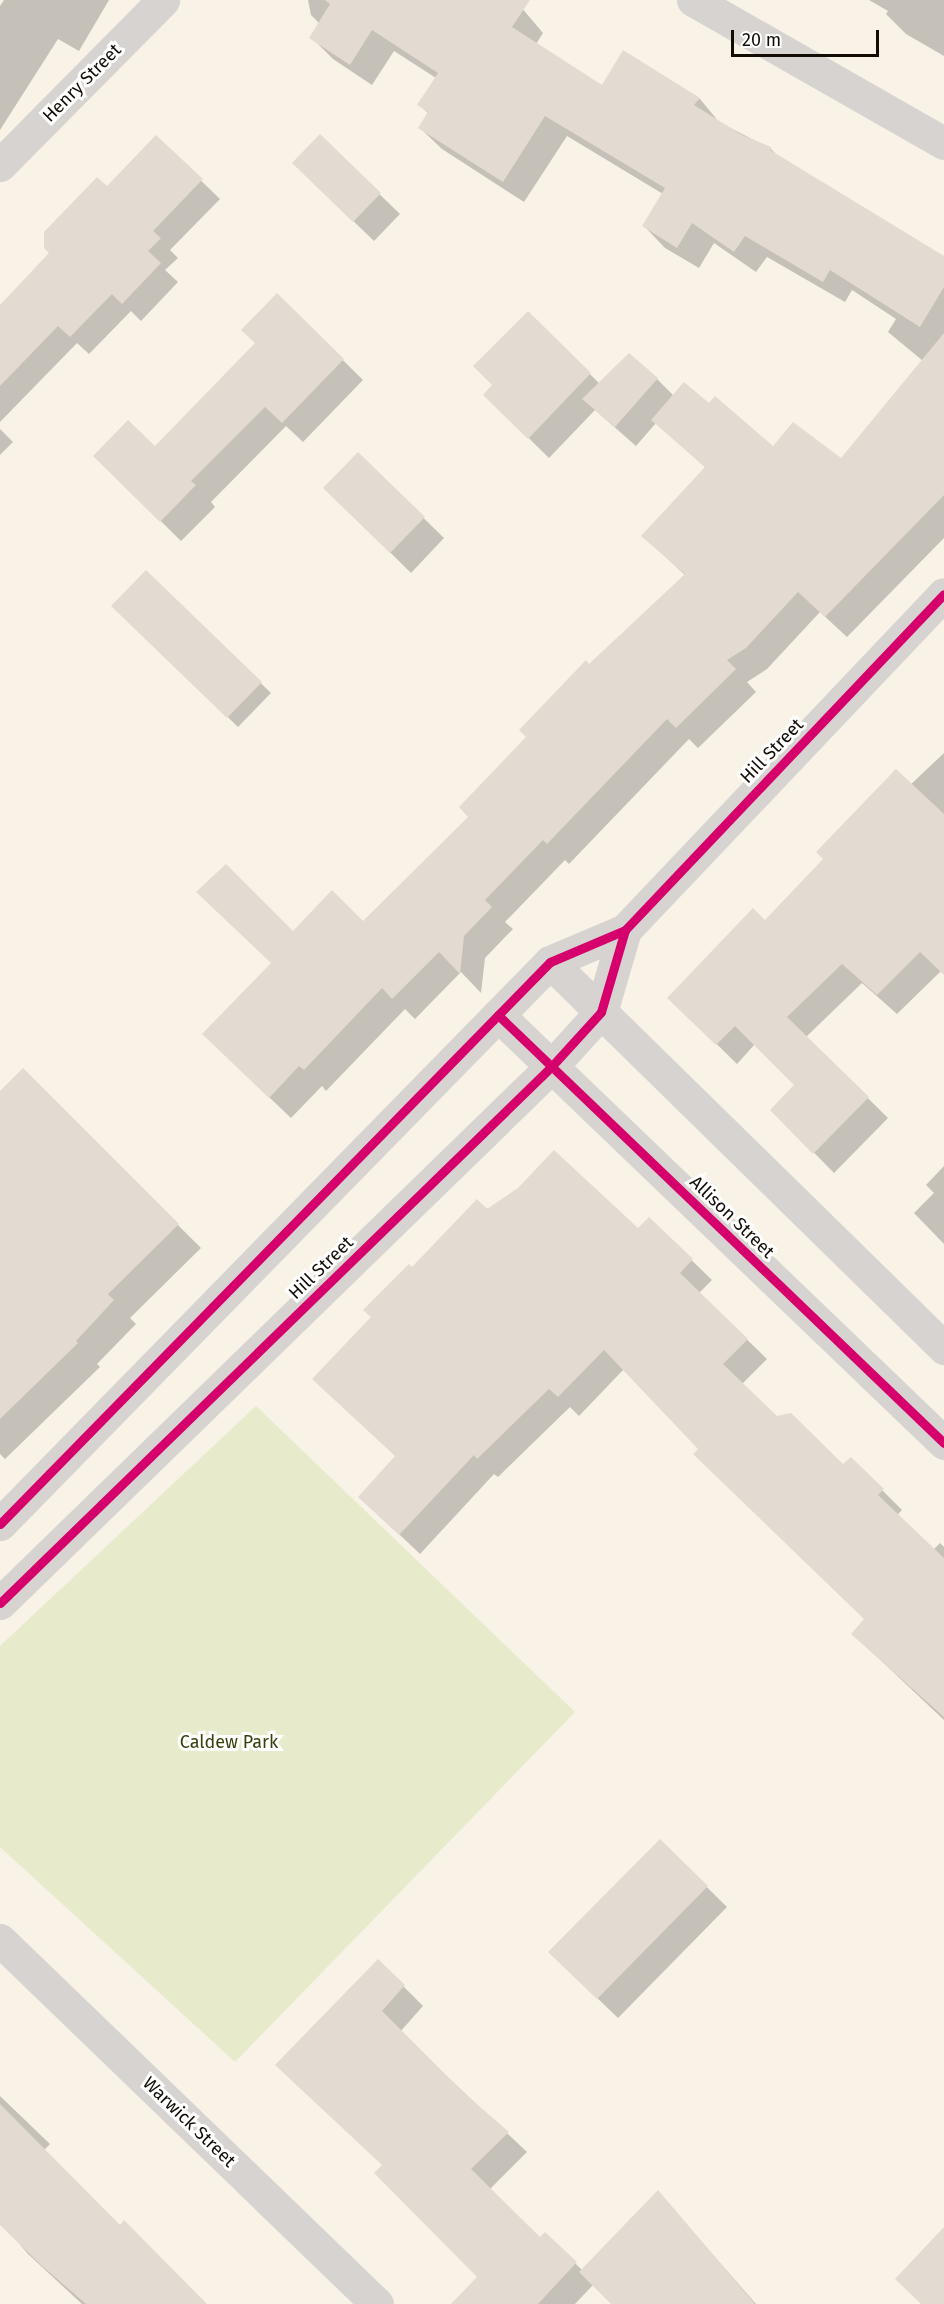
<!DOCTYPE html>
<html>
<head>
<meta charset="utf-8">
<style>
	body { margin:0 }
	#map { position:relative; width:944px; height:2304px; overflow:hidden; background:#f8f2e7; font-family:"Fira Sans",sans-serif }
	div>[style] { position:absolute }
	.green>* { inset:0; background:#e7ebcc }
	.shadow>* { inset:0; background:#0003 }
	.building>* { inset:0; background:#e3dad2 }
	.minor>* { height:33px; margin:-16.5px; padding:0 16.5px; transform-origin:16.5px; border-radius:16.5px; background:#d6d3d0 }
	.tertiary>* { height:33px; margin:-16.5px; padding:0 16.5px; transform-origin:16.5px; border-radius:16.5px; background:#d6d3d0 }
	.cycleway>* { height:9px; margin:-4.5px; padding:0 4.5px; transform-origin:4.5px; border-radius:4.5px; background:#d6006c }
	span { translate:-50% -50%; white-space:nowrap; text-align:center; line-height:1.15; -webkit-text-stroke:6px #fff; paint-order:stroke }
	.street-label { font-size:18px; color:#120c04 }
	.park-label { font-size:18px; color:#37410c }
	.scale { position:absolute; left:731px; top:30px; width:148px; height:27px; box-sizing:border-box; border:3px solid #120c04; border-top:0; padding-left:8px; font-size:18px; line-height:21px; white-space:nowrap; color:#120c04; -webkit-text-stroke:4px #fff; paint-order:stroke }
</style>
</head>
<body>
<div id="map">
	<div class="green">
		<i style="clip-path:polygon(256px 1406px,575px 1712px,235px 2062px,0 1847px,0 1646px)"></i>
	</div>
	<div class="shadow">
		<i style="clip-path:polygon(4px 0,109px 0,79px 51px,58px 39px,0 130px,0 6px)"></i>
		<i style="clip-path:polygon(308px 0,515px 0,543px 33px,536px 44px,602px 87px,623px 52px,700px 99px,719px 122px,771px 149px,781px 159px,944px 259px,944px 538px,847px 637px,820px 612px,767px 669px,747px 682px,756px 692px,698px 748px,689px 739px,569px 864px,565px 860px,505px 922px,513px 929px,485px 958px,481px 993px,461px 972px,415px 1019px,405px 1009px,326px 1091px,322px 1086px,291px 1118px,225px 1055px,293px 933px,363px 924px,471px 817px,528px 737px,589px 666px,685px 575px,643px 536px,706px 468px,656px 423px,636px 446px,595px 410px,549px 458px,485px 395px,494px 385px,528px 313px,600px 384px,657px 379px,674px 396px,709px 405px,773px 449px,841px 460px,923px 361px,888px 332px,896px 319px,852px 290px,845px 302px,767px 257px,756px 272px,714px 243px,699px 268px,665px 248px,644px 226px,663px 194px,567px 136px,524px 202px,442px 149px,420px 128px,429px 114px,418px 104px,436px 78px,394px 51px,372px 85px,333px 59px,311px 37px,320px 24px,311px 15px)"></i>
		<i style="clip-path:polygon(869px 0,944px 0,944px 56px,906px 34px,886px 14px,888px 11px)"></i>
		<i style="clip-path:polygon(156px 137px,220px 199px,170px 250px,178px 258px,165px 270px,178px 282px,141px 321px,131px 311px,89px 354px,77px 343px,0 422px,0 307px)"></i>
		<i style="clip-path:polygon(320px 137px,400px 214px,374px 241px,314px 183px)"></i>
		<i style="clip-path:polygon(277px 295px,363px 380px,303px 442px,286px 426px,211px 502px,215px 507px,181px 541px,95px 456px,155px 448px,257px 343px)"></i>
		<i style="clip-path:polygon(0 429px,13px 442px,0 455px)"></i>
		<i style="clip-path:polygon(358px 454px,444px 538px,411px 573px,325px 488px)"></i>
		<i style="clip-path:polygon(146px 572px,271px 693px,238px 727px,113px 606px)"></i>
		<i style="clip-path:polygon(944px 753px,944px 974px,941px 971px,897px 1014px,862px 983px,806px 1037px,888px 1118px,834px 1173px,772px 1110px,796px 1085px,755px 1044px,737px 1064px,689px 1017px,765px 922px)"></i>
		<i style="clip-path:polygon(23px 1071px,201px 1248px,130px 1318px,136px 1324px,97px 1364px,100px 1367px,5px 1459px,0 1454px,0 1093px)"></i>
		<i style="clip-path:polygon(944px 1166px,944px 1244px,914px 1213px,934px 1193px,926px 1185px)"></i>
		<i style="clip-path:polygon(477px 1201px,495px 1215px,638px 1230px,649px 1219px,712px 1280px,699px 1293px,767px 1359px,742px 1384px,776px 1418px,843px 1466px,851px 1459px,902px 1510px,897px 1515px,933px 1550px,940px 1543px,944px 1547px,944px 1720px,873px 1653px,866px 1620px,624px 1369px,579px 1416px,570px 1407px,498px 1477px,494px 1474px,420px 1554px,380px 1516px,396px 1457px,373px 1317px)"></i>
		<i style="clip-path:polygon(660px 1841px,727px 1907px,618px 2018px,570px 1972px)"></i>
		<i style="clip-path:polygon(378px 1961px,423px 2006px,400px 2032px,527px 2152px,489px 2190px,540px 2240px,545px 2234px,582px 2270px,658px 2192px,756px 2304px,613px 2304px,593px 2285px,575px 2304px,479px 2304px,479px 2277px,383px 2166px)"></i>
		<i style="clip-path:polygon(0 2096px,50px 2144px,44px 2150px,120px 2227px,205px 2304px,82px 2304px,28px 2254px,0 2221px)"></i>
	</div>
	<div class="building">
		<i style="clip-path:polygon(325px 0,530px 0,512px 27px,602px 85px,623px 50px,700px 98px,694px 105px,742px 135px,771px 147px,770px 150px,944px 256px,944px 287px,920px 327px,830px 270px,823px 282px,745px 236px,734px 252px,692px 223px,677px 248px,642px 226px,665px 188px,545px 116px,503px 182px,418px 128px,428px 112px,417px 105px,438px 73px,372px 30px,350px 65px,309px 38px,330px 4px)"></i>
		<i style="clip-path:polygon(320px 134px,381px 193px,353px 222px,292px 163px)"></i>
		<i style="clip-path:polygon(156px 135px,203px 179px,153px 231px,161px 238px,148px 251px,161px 263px,122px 304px,112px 294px,70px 337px,58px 326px,0 386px,0 305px,49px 253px,44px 248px,44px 232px,97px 177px,107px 186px)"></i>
		<i style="clip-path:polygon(277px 293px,344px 359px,282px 423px,265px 407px,191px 481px,196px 485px,160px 522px,93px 456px,128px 420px,155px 446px,255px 343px,241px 330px)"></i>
		<i style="clip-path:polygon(528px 311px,591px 373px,528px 439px,483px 395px,492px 385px,473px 366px)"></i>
		<i style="clip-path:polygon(944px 333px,944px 495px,825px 617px,798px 592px,746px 648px,727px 660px,736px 669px,676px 728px,667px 719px,547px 844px,543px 840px,485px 900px,492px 907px,464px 936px,460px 974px,439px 952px,392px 999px,382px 988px,304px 1070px,299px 1066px,269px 1098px,202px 1034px,271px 963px,196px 892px,226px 864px,293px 931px,332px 890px,363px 921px,468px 817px,459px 807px,526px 737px,519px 730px,586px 660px,589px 664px,685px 574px,641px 536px,705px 467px,651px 420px,684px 382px,709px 403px,715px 396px,773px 446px,793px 422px,841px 458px)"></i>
		<i style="clip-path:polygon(629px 353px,658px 378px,615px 427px,582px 399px)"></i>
		<i style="clip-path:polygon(358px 452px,425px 517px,390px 553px,323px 488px)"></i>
		<i style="clip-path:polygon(146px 570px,262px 682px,227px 718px,111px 606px)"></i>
		<i style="clip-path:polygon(896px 769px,944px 814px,944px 975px,920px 952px,877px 995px,842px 964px,787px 1017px,869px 1097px,813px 1154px,770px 1110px,794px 1085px,735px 1026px,716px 1045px,667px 998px,753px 908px,765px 920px,823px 859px,816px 852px)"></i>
		<i style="clip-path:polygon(23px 1068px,179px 1224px,108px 1294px,114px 1300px,76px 1341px,78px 1343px,0 1419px,0 1091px)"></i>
		<i style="clip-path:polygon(554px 1150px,638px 1228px,649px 1217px,693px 1259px,680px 1273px,748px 1339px,723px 1364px,777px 1416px,791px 1413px,843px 1464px,851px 1457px,884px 1489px,878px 1495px,944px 1558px,944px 1717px,851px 1634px,864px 1619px,693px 1454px,698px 1449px,604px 1350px,558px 1397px,549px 1389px,477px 1459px,474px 1455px,399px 1535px,358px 1497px,395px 1456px,312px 1379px,371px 1317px,363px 1310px,409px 1264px,412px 1267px,477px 1199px,487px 1209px,518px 1188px)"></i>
		<i style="clip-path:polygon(660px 1839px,708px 1886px,597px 1999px,548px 1952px)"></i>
		<i style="clip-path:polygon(378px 1959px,405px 1985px,382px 2011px,464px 2093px,509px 2132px,471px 2169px,540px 2237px,545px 2232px,577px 2262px,538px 2304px,451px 2304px,477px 2277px,374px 2173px,382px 2165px,275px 2065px)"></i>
		<i style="clip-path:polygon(0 2104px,120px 2225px,124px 2220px,207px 2304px,86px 2304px,41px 2265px,0 2225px)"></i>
		<i style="clip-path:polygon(658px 2190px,755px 2304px,611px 2304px,579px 2272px)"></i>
		<i style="clip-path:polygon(944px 2227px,944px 2304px,921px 2304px,895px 2279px)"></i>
	</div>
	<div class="minor">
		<i style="left:693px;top:0;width:289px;rotate:29.7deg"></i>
		<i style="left:0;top:165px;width:232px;rotate:-45.3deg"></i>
		<i style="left:550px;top:962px;width:552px;rotate:44.41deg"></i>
		<i style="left:498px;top:1015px;width:618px;rotate:43.82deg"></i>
		<i style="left:0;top:1940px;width:524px;rotate:43.99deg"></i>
	</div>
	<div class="tertiary">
		<i style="left:0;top:1524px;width:786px;rotate:-45.62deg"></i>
		<i style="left:550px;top:962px;width:82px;rotate:-23.1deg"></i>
		<i style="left:625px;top:930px;width:463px;rotate:-46.5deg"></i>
		<i style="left:0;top:1603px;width:769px;rotate:-44.21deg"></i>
		<i style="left:551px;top:1067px;width:74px;rotate:-47.7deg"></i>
		<i style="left:601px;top:1012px;width:85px;rotate:-73.7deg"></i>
	</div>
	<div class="cycleway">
		<i style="left:498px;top:1015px;width:618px;rotate:43.82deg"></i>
		<i style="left:0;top:1524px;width:786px;rotate:-45.62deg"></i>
		<i style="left:550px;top:962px;width:82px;rotate:-23.1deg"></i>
		<i style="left:625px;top:930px;width:463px;rotate:-46.5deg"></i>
		<i style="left:0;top:1603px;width:769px;rotate:-44.21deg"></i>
		<i style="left:551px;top:1067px;width:74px;rotate:-47.7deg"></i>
		<i style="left:601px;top:1012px;width:85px;rotate:-73.7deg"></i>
	</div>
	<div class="street-label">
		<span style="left:82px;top:83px;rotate:-45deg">Henry Street</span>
		<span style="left:772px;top:751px;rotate:-46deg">Hill Street</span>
		<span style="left:732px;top:1217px;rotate:44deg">Allison Street</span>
		<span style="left:321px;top:1268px;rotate:-44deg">Hill Street</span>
		<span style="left:189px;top:2122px;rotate:44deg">Warwick Street</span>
	</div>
	<div class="park-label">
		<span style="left:229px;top:1742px">Caldew Park</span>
	</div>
	<div class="scale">20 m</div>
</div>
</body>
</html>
